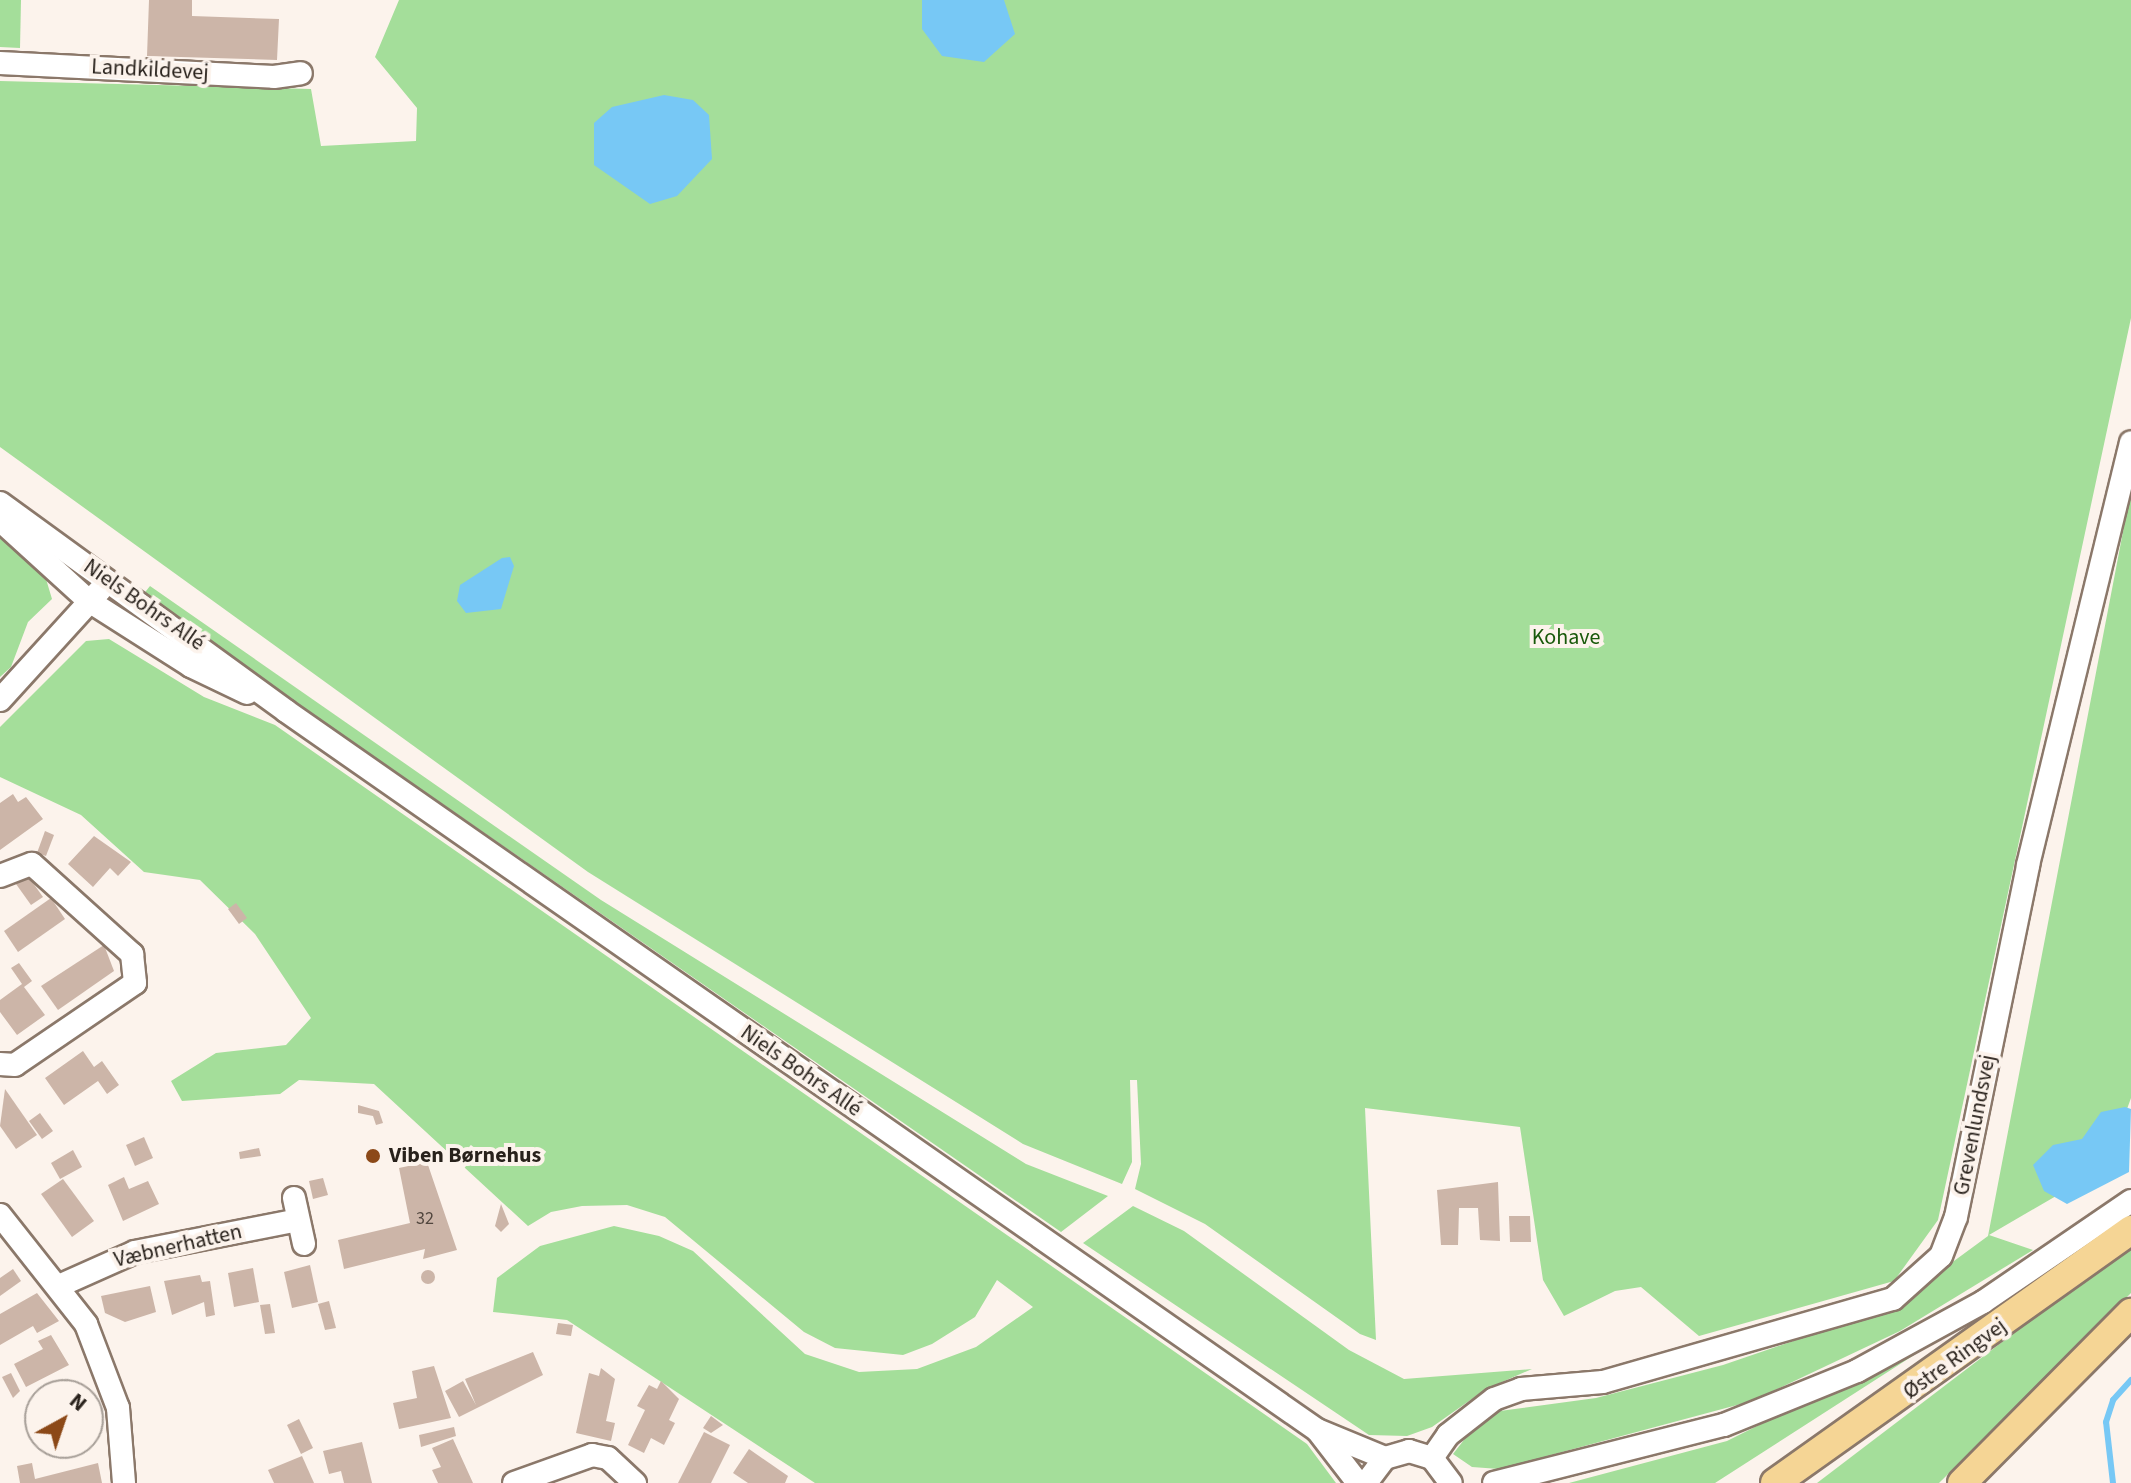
<!DOCTYPE html>
<html>
<head>
<meta charset="utf-8">
<style>
	body { margin:0 }
	#map { position:relative; width:2131px; height:1483px; overflow:hidden; background:#fcf3ec; font-family:"Source Sans 3",sans-serif }
	div>[style] { position:absolute }
	.green>* { inset:0; background:#a4de9a }
	.water>* { inset:0; background:#77c8f5 }
	.stream>* { height:6px; margin:-3px; padding:0 3px; transform-origin:3px; border-radius:3px; background:#77c8f5 }
	.building>* { inset:0; background:#ccb5a8 }
	.round { border-radius:50% }
	.roads { filter:drop-shadow(2px 0 #8b786a) drop-shadow(-2px 0 #8b786a) drop-shadow(0 2px #8b786a) drop-shadow(0 -2px #8b786a) }
	.minor>* { height:22px; margin:-11px; padding:0 11px; transform-origin:11px; border-radius:11px; background:#fff }
	.major>* { height:28px; margin:-14px; padding:0 14px; transform-origin:14px; border-radius:14px; background:#f5d595 }
	.dots>* { width:22px; height:22px; translate:-50% -50%; box-sizing:border-box; border:4px solid #fcf3ec; border-radius:50% }
	span { translate:-50% -50%; white-space:nowrap; text-align:center; line-height:1.15; -webkit-text-stroke:8px #fcf3ec; paint-order:stroke }
	.number-label { font-size:18px; color:#51463e }
	.number-label span { -webkit-text-stroke-width:0 }
	.street-label { font-size:22px; color:#28211b }
	.park-label { font-size:22px; color:#18590a }
	.poi-label { font-size:22px; color:#28211b; font-weight:700 }
	.left { translate:0 -50%; text-align:left }
	.north { position:absolute; left:24px; top:1379px; width:80px; height:80px; box-sizing:border-box; background:#fcf3ec; border:2px solid #a79f98; border-radius:50%; rotate:40deg; font-size:22px; font-weight:700; line-height:32px; text-align:center; color:#28211b }
	.north::after { content:''; display:block; margin:auto; width:28px; height:36px; background:#8c4918; clip-path:polygon(50% 0,100% 100%,50% 72%,0 100%) }
</style>
</head>
<body>
<div id="map">
	<div class="green">
		<i style="clip-path:polygon(0 0,21px 0,20px 48px,0 47px)"></i>
		<i style="clip-path:polygon(399px 0,2131px 0,2131px 318px,1938px 1220px,1894px 1281px,1699px 1336px,1641px 1287px,1615px 1291px,1564px 1316px,1543px 1280px,1520px 1127px,1365px 1108px,1376px 1340px,1360px 1334px,1205px 1224px,1135px 1189px,1141px 1164px,1137px 1080px,1130px 1080px,1132px 1162px,1122px 1184px,1023px 1144px,588px 872px,0 447px,0 81px,311px 89px,321px 146px,416px 141px,417px 108px,375px 57px)"></i>
		<i style="clip-path:polygon(2131px 490px,2131px 1098px,2106px 1167px,1989px 1235px,2033px 1250px,1900px 1331px,1752px 1401px,1499px 1469px,1472px 1467px,1453px 1454px,1485px 1413px,1596px 1398px,1723px 1365px,1890px 1308px,1988px 1236px)"></i>
		<i style="clip-path:polygon(0 536px,46px 579px,52px 599px,28px 622px,11px 667px,0 677px)"></i>
		<i style="clip-path:polygon(150px 586px,601px 900px,1026px 1164px,1108px 1196px,1061px 1232px,142px 596px)"></i>
		<i style="clip-path:polygon(109px 639px,204px 697px,275px 725px,1307px 1444px,1336px 1483px,815px 1483px,567px 1320px,493px 1312px,497px 1278px,540px 1246px,614px 1226px,659px 1236px,693px 1251px,805px 1354px,859px 1372px,917px 1369px,976px 1347px,1033px 1307px,997px 1280px,975px 1317px,932px 1344px,903px 1355px,835px 1348px,804px 1332px,665px 1217px,627px 1205px,582px 1206px,551px 1212px,528px 1226px,374px 1084px,299px 1080px,280px 1094px,182px 1101px,171px 1081px,216px 1053px,286px 1045px,311px 1018px,255px 934px,200px 880px,144px 872px,81px 815px,0 777px,0 727px,86px 641px)"></i>
		<i style="clip-path:polygon(1133px 1206px,1184px 1231px,1349px 1350px,1404px 1379px,1532px 1369px,1486px 1389px,1432px 1427px,1407px 1436px,1369px 1435px,1083px 1243px)"></i>
		<i style="clip-path:polygon(2131px 1244px,2131px 1293px,1939px 1483px,1817px 1483px)"></i>
		<i style="clip-path:polygon(1967px 1321px,1715px 1483px,1569px 1483px,1727px 1441px)"></i>
	</div>
	<div class="water">
		<i style="clip-path:polygon(922px 0,1004px 0,1015px 34px,984px 62px,942px 56px,922px 29px)"></i>
		<i style="clip-path:polygon(664px 95px,693px 100px,709px 115px,712px 159px,677px 196px,650px 204px,594px 165px,594px 123px,612px 107px)"></i>
		<i style="clip-path:polygon(502px 558px,510px 557px,514px 566px,501px 609px,466px 613px,457px 601px,460px 585px)"></i>
		<i style="clip-path:polygon(2125px 1107px,2131px 1109px,2129px 1172px,2067px 1204px,2044px 1191px,2033px 1165px,2053px 1145px,2082px 1139px,2101px 1112px)"></i>
	</div>
	<div class="stream">
		<i style="left:2113px;top:1483px;width:61px;rotate:-96.5deg"></i>
		<i style="left:2106px;top:1422px;width:23px;rotate:-72deg"></i>
		<i style="left:2113px;top:1400px;width:27px;rotate:-48deg"></i>
	</div>
	<div class="building">
		<i style="clip-path:polygon(149px 0,192px 0,192px 16px,279px 19px,277px 60px,147px 56px)"></i>
		<i style="clip-path:polygon(13px 794px,18px 802px,26px 797px,43px 819px,0 850px,0 803px)"></i>
		<i style="clip-path:polygon(45px 831px,54px 835px,46px 856px,37px 853px)"></i>
		<i style="clip-path:polygon(94px 836px,131px 862px,118px 876px,110px 868px,93px 887px,68px 864px)"></i>
		<i style="clip-path:polygon(28px 876px,43px 897px,31px 905px,16px 884px)"></i>
		<i style="clip-path:polygon(51px 898px,65px 919px,18px 952px,4px 931px)"></i>
		<i style="clip-path:polygon(236px 903px,247px 918px,239px 924px,228px 909px)"></i>
		<i style="clip-path:polygon(104px 945px,114px 971px,58px 1010px,41px 986px)"></i>
		<i style="clip-path:polygon(19px 963px,32px 981px,24px 987px,45px 1015px,17px 1035px,0 1012px,0 1000px,22px 984px,11px 968px)"></i>
		<i style="clip-path:polygon(83px 1051px,94px 1067px,102px 1061px,119px 1085px,107px 1094px,98px 1081px,64px 1105px,45px 1078px)"></i>
		<i style="clip-path:polygon(5px 1089px,37px 1135px,16px 1149px,0 1126px)"></i>
		<i style="clip-path:polygon(358px 1105px,379px 1111px,383px 1123px,376px 1125px,373px 1116px,358px 1113px)"></i>
		<i style="clip-path:polygon(40px 1113px,53px 1131px,42px 1139px,29px 1121px)"></i>
		<i style="clip-path:polygon(144px 1137px,153px 1158px,135px 1166px,126px 1145px)"></i>
		<i style="clip-path:polygon(259px 1148px,261px 1156px,240px 1159px,239px 1152px)"></i>
		<i style="clip-path:polygon(73px 1150px,82px 1167px,60px 1179px,51px 1163px)"></i>
		<i style="clip-path:polygon(427px 1162px,457px 1250px,423px 1259px,425px 1249px,344px 1269px,338px 1240px,410px 1223px,399px 1168px)"></i>
		<i style="clip-path:polygon(124px 1177px,129px 1189px,148px 1181px,159px 1204px,123px 1221px,108px 1185px)"></i>
		<i style="clip-path:polygon(323px 1178px,328px 1195px,313px 1199px,309px 1181px)"></i>
		<i style="clip-path:polygon(63px 1179px,94px 1221px,72px 1237px,41px 1194px)"></i>
		<i style="clip-path:polygon(1498px 1182px,1500px 1241px,1480px 1240px,1478px 1208px,1459px 1208px,1458px 1245px,1441px 1245px,1437px 1190px)"></i>
		<i style="clip-path:polygon(501px 1204px,509px 1224px,501px 1232px,495px 1226px)"></i>
		<i style="clip-path:polygon(1509px 1216px,1530px 1216px,1531px 1242px,1510px 1242px)"></i>
		<i style="clip-path:polygon(310px 1265px,318px 1302px,292px 1308px,284px 1272px)"></i>
		<i style="clip-path:polygon(253px 1268px,259px 1302px,234px 1307px,228px 1273px)"></i>
		<i style="clip-path:polygon(13px 1269px,21px 1281px,0 1296px,0 1278px)"></i>
		<i class="round" style="left:421px;top:1270px;width:14px;height:14px"></i>
		<i style="clip-path:polygon(200px 1275px,202px 1282px,210px 1281px,215px 1315px,206px 1317px,204px 1302px,172px 1315px,164px 1281px)"></i>
		<i style="clip-path:polygon(150px 1286px,156px 1312px,125px 1322px,105px 1313px,101px 1296px)"></i>
		<i style="clip-path:polygon(37px 1293px,59px 1321px,37px 1333px,33px 1326px,0 1345px,0 1314px)"></i>
		<i style="clip-path:polygon(329px 1301px,336px 1328px,325px 1330px,318px 1304px)"></i>
		<i style="clip-path:polygon(270px 1304px,275px 1333px,265px 1334px,260px 1305px)"></i>
		<i style="clip-path:polygon(558px 1323px,573px 1325px,571px 1336px,556px 1334px)"></i>
		<i style="clip-path:polygon(51px 1335px,69px 1365px,26px 1387px,14px 1364px,43px 1349px,38px 1341px)"></i>
		<i style="clip-path:polygon(533px 1352px,543px 1375px,459px 1417px,445px 1391px,463px 1381px,476px 1405px,465px 1379px)"></i>
		<i style="clip-path:polygon(434px 1366px,451px 1418px,399px 1429px,393px 1403px,417px 1398px,412px 1371px)"></i>
		<i style="clip-path:polygon(601px 1368px,615px 1379px,606px 1421px,615px 1423px,611px 1441px,576px 1433px,589px 1373px,599px 1376px)"></i>
		<i style="clip-path:polygon(11px 1373px,20px 1391px,13px 1398px,2px 1377px)"></i>
		<i style="clip-path:polygon(661px 1381px,679px 1399px,669px 1420px,675px 1423px,664px 1445px,651px 1438px,644px 1453px,628px 1445px,645px 1410px,637px 1406px,649px 1385px,657px 1389px)"></i>
		<i style="clip-path:polygon(711px 1416px,723px 1425px,711px 1433px,703px 1428px)"></i>
		<i style="clip-path:polygon(299px 1419px,313px 1448px,301px 1454px,287px 1425px)"></i>
		<i style="clip-path:polygon(454px 1427px,456px 1436px,421px 1447px,419px 1435px)"></i>
		<i style="clip-path:polygon(704px 1432px,730px 1445px,711px 1483px,678px 1483px)"></i>
		<i style="clip-path:polygon(453px 1439px,473px 1483px,438px 1483px,432px 1470px,441px 1467px,432px 1448px)"></i>
		<i style="clip-path:polygon(362px 1442px,372px 1483px,344px 1483px,341px 1471px,329px 1474px,323px 1451px)"></i>
		<i style="clip-path:polygon(749px 1449px,788px 1476px,785px 1483px,748px 1483px,733px 1473px)"></i>
		<i style="clip-path:polygon(302px 1456px,314px 1483px,274px 1483px,268px 1470px)"></i>
		<i style="clip-path:polygon(32px 1463px,35px 1479px,98px 1463px,102px 1483px,20px 1483px,17px 1466px)"></i>
	</div>
	<div class="roads">
		<div class="minor">
			<i style="left:0;top:63px;width:274px;rotate:2.9deg"></i>
			<i style="left:274px;top:77px;width:27px;rotate:-8deg"></i>
			<i style="left:0;top:503px;width:354px;rotate:36deg"></i>
			<i style="left:286px;top:711px;width:1257px;rotate:34.89deg"></i>
			<i style="left:1317px;top:1430px;width:74px;rotate:22.4deg"></i>
			<i style="left:0;top:520px;width:120px;rotate:42.3deg"></i>
			<i style="left:89px;top:601px;width:121px;rotate:32.5deg"></i>
			<i style="left:191px;top:666px;width:62px;rotate:25.7deg"></i>
			<i style="left:0;top:700px;width:149px;rotate:-47.7deg"></i>
			<i style="left:0;top:876px;width:34px;rotate:-21deg"></i>
			<i style="left:32px;top:864px;width:135px;rotate:42deg"></i>
			<i style="left:132px;top:954px;width:29px;rotate:84deg"></i>
			<i style="left:135px;top:983px;width:145px;rotate:145.7deg"></i>
			<i style="left:15px;top:1065px;width:15px;rotate:-176deg"></i>
			<i style="left:294px;top:1198px;width:47px;rotate:77.7deg"></i>
			<i style="left:0;top:1215px;width:139px;rotate:51.7deg"></i>
			<i style="left:86px;top:1324px;width:90px;rotate:69.1deg"></i>
			<i style="left:118px;top:1408px;width:75px;rotate:85.4deg"></i>
			<i style="left:61px;top:1285px;width:81px;rotate:-24deg"></i>
			<i style="left:135px;top:1252px;width:166px;rotate:-11.1deg"></i>
			<i style="left:1318px;top:1431px;width:66px;rotate:52.4deg"></i>
			<i style="left:1432px;top:1458px;width:28px;rotate:-55deg"></i>
			<i style="left:1448px;top:1435px;width:58px;rotate:-38deg"></i>
			<i style="left:1494px;top:1399px;width:29px;rotate:-20deg"></i>
			<i style="left:1521px;top:1389px;width:82px;rotate:-4.9deg"></i>
			<i style="left:1603px;top:1382px;width:302px;rotate:-16deg"></i>
			<i style="left:1893px;top:1299px;width:64px;rotate:-41.9deg"></i>
			<i style="left:1941px;top:1256px;width:42px;rotate:-69deg"></i>
			<i style="left:1956px;top:1217px;width:359px;rotate:-78.4deg"></i>
			<i style="left:2028px;top:865px;width:435px;rotate:-76.3deg"></i>
			<i style="left:514px;top:1483px;width:83px;rotate:-19.7deg"></i>
			<i style="left:592px;top:1455px;width:16px;rotate:11deg"></i>
			<i style="left:608px;top:1458px;width:37px;rotate:43deg"></i>
			<i style="left:1366px;top:1483px;width:31px;rotate:-53deg"></i>
			<i style="left:1385px;top:1458px;width:25px;rotate:-16deg"></i>
			<i style="left:1409px;top:1451px;width:24px;rotate:17deg"></i>
			<i style="left:1432px;top:1458px;width:31px;rotate:53deg"></i>
			<i style="left:1494px;top:1483px;width:237px;rotate:-14.2deg"></i>
			<i style="left:1724px;top:1425px;width:144px;rotate:-22.1deg"></i>
			<i style="left:1857px;top:1371px;width:144px;rotate:-28.7deg"></i>
			<i style="left:1983px;top:1302px;width:179px;rotate:-34.3deg"></i>
		</div>
		<div class="major">
			<i style="left:1775px;top:1483px;width:437px;rotate:-35.4deg"></i>
			<i style="left:1962px;top:1483px;width:240px;rotate:-45.2deg"></i>
		</div>
	</div>
	<div class="dots">
		<i style="left:373px;top:1156px;background:#8c4918"></i>
	</div>
	<div class="number-label">
		<span style="left:425px;top:1219px">32</span>
	</div>
	<div class="street-label">
		<span style="left:150px;top:70px;rotate:3deg">Landkildevej</span>
		<span style="left:144px;top:605px;rotate:35deg">Niels Bohrs Allé</span>
		<span style="left:801px;top:1071px;rotate:35deg">Niels Bohrs Allé</span>
		<span style="left:1975px;top:1125px;rotate:-79deg">Grevenlundsvej</span>
		<span style="left:178px;top:1246px;rotate:-13deg">Væbnerhatten</span>
		<span style="left:1955px;top:1359px;rotate:-36deg">Østre Ringvej</span>
	</div>
	<div class="park-label">
		<span style="left:1566px;top:638px">Kohave</span>
	</div>
	<div class="poi-label">
		<span class="left" style="left:389px;top:1156px">Viben Børnehus</span>
	</div>
	<div class="north">N</div>
</div>
</body>
</html>
